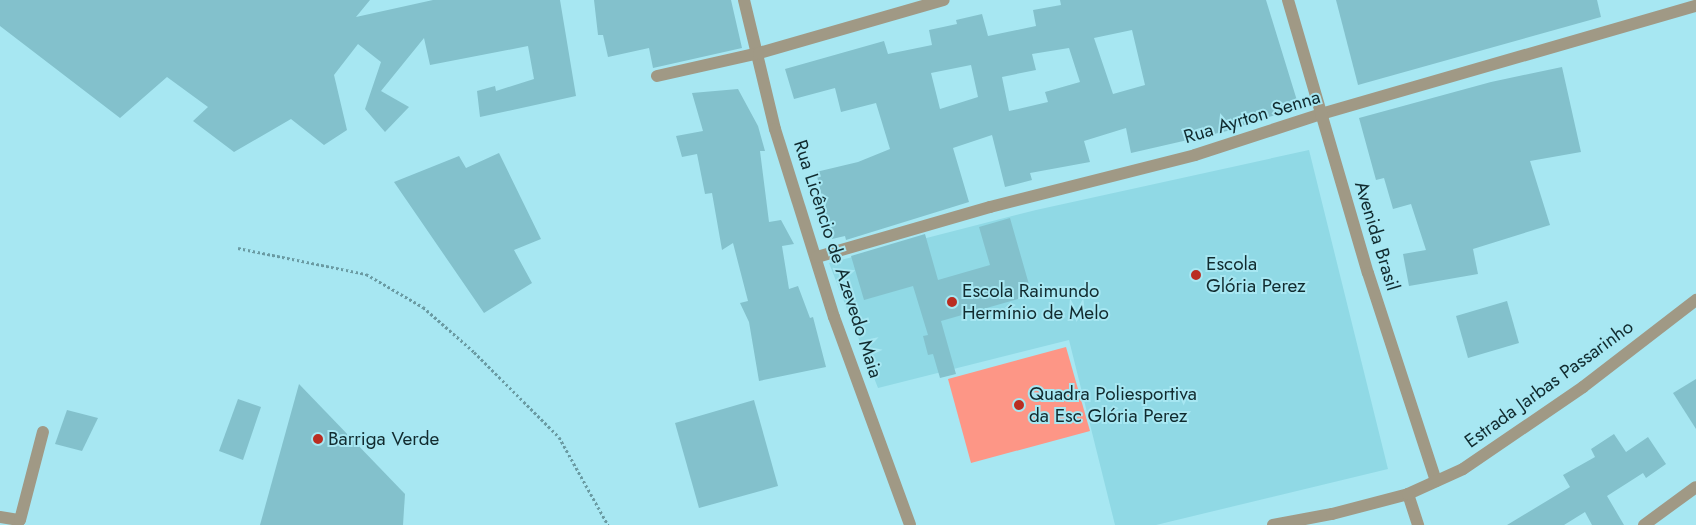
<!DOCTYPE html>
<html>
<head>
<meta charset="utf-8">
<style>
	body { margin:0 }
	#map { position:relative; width:1696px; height:525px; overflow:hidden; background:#a7e7f2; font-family:Jost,sans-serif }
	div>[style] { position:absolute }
	.built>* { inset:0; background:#90d9e5 }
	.green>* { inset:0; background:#fd9686 }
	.building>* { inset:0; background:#83c1cc }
	.path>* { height:3px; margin-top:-1.5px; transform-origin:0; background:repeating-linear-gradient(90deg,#6a9ba3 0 2.5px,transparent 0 5px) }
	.service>* { height:12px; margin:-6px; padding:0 6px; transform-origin:6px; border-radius:6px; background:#a09985 }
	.minor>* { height:12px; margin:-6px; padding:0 6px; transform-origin:6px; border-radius:6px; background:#a09985 }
	.tertiary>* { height:12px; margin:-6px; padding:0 6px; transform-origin:6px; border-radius:6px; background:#a09985 }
	.dots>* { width:14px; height:14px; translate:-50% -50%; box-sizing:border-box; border:2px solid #a7e7f2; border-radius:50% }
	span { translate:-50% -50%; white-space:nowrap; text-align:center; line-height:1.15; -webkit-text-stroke:4px #a7e7f2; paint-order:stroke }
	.street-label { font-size:19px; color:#112b2f }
	.poi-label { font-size:19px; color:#112b2f }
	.left { translate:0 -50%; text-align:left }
</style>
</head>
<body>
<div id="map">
	<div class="built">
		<i style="clip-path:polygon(1309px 150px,1388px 469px,1156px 525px,1115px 525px,1069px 340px,878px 388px,829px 263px,1036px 210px)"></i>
	</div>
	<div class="green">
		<i style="clip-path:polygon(1066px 347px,1090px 431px,971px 463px,948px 379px)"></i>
	</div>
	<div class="building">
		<i style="clip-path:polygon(0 0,370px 0,356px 17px,433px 0,560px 0,576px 96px,480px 117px,477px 91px,495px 86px,496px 91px,534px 79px,528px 46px,430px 65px,424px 38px,381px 91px,409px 107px,385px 132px,365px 109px,381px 62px,358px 44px,334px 75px,347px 130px,324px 145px,291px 119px,234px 152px,193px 121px,208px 107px,167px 77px,120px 118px,0 26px)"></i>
		<i style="clip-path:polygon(594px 0,731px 0,742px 48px,653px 68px,649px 48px,608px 57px,603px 35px,598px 35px)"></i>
		<i style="clip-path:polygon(evenodd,1060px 0,1266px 0,1299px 107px,1227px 131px,1131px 153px,1126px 128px,1084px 141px,1090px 162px,1030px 173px,1032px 180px,1005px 187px,992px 135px,953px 148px,969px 202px,846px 240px,845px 236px,832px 239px,816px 172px,858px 162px,890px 149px,876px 103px,841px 112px,835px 88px,794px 99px,785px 69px,884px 41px,888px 54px,932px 45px,929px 30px,957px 24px,956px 20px,982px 14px,988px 36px,1036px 26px,1033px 10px,1061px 5px,1060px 0,1132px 30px,1145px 85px,1113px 94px,1094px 38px,1132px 30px,1060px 0,1069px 48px,1080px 82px,1045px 92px,1048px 102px,1009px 111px,1002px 77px,1036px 70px,1032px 54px,1069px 48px,1060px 0,971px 65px,978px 97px,940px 109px,931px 73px,971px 65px)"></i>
		<i style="clip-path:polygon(1336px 0,1597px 0,1601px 17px,1358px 85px)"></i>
		<i style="clip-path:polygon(1562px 67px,1581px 152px,1530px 161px,1550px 225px,1473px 249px,1478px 274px,1409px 286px,1403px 254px,1426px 250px,1411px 204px,1393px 209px,1384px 178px,1376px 180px,1359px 118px,1491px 82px)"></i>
		<i style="clip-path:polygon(738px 89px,758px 126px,765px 151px,760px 151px,769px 222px,781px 220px,794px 244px,782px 246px,789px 289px,798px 286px,810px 318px,813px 317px,826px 367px,759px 381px,749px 322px,740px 303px,748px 301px,733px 243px,722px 250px,712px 193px,705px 194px,697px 154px,682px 157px,676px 136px,703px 131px,692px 93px)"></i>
		<i style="clip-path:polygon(499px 153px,541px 239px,514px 250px,532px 283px,484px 313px,394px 182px,459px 156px,466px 168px)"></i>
		<i style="clip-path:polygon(1010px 218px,1032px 295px,941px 321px,956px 374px,940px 378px,933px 354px,928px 355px,923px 336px,928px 335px,913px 286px,864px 300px,851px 256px,925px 234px,938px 280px,990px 265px,979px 227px)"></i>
		<i style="clip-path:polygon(1507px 301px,1519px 343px,1468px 358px,1456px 316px)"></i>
		<i style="clip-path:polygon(1696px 379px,1696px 429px,1673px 393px)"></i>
		<i style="clip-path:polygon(299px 384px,405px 494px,403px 525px,260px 525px)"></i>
		<i style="clip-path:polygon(238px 399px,261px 407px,243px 460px,219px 451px)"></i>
		<i style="clip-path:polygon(754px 400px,778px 486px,699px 508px,675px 423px)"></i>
		<i style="clip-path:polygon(67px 410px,98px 418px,82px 451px,55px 444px)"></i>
		<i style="clip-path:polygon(1614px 434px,1626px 452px,1648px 437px,1666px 464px,1646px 478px,1643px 473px,1607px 496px,1624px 525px,1592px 525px,1585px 512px,1564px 525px,1507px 525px,1570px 487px,1563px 475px,1595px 457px,1591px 449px)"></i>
	</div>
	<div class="path">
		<i style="left:238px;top:248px;width:131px;rotate:11.5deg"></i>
		<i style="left:366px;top:274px;width:66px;rotate:30.1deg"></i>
		<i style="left:423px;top:307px;width:68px;rotate:41.4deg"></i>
		<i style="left:474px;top:352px;width:120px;rotate:45deg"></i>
		<i style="left:559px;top:437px;width:101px;rotate:60.9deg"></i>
	</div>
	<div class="service">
		<i style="left:0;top:517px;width:20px;rotate:9deg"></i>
		<i style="left:20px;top:520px;width:91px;rotate:-75.4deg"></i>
	</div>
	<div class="minor">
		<i style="left:744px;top:0;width:133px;rotate:76.5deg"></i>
		<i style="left:775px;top:129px;width:197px;rotate:72.6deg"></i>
		<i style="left:834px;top:317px;width:221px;rotate:69.9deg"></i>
		<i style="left:657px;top:76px;width:105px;rotate:-12.7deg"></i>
		<i style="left:759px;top:53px;width:192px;rotate:-16deg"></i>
		<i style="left:817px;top:257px;width:180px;rotate:-16.1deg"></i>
		<i style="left:990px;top:207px;width:211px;rotate:-14.2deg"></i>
		<i style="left:1195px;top:155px;width:133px;rotate:-18deg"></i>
		<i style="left:1321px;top:114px;width:390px;rotate:-16.1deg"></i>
		<i style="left:1408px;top:494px;width:33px;rotate:72deg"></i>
		<i style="left:1644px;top:525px;width:64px;rotate:-36.2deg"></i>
	</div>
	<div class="tertiary">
		<i style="left:1288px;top:0;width:284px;rotate:73.7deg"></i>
		<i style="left:1368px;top:273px;width:219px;rotate:71.9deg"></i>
		<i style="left:1273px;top:525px;width:60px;rotate:-10.6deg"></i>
		<i style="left:1332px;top:514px;width:79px;rotate:-14.7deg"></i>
		<i style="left:1408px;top:494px;width:60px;rotate:-24.4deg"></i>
		<i style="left:1463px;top:469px;width:145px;rotate:-34.3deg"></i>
		<i style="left:1583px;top:387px;width:143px;rotate:-37.6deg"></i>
	</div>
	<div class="dots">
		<i style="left:1196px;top:275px;background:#ba2d21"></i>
		<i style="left:952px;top:302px;background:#ba2d21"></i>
		<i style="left:1019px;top:405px;background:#ba2d21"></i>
		<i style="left:318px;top:439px;background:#ba2d21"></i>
	</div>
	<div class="street-label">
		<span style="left:1252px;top:117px;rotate:-17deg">Rua Ayrton Senna</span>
		<span style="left:1377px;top:236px;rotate:73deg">Avenida Brasil</span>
		<span style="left:838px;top:259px;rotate:72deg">Rua Licêncio de Azevedo Maia</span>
		<span style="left:1549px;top:384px;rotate:-36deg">Estrada Jarbas Passarinho</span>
	</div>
	<div class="poi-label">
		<span class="left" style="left:1206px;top:275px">Escola<br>Glória Perez</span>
		<span class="left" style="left:962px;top:302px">Escola Raimundo<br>Hermínio de Melo</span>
		<span class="left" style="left:1029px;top:405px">Quadra Poliesportiva<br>da Esc Glória Perez</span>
		<span class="left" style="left:328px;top:439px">Barriga Verde</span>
	</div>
</div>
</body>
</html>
